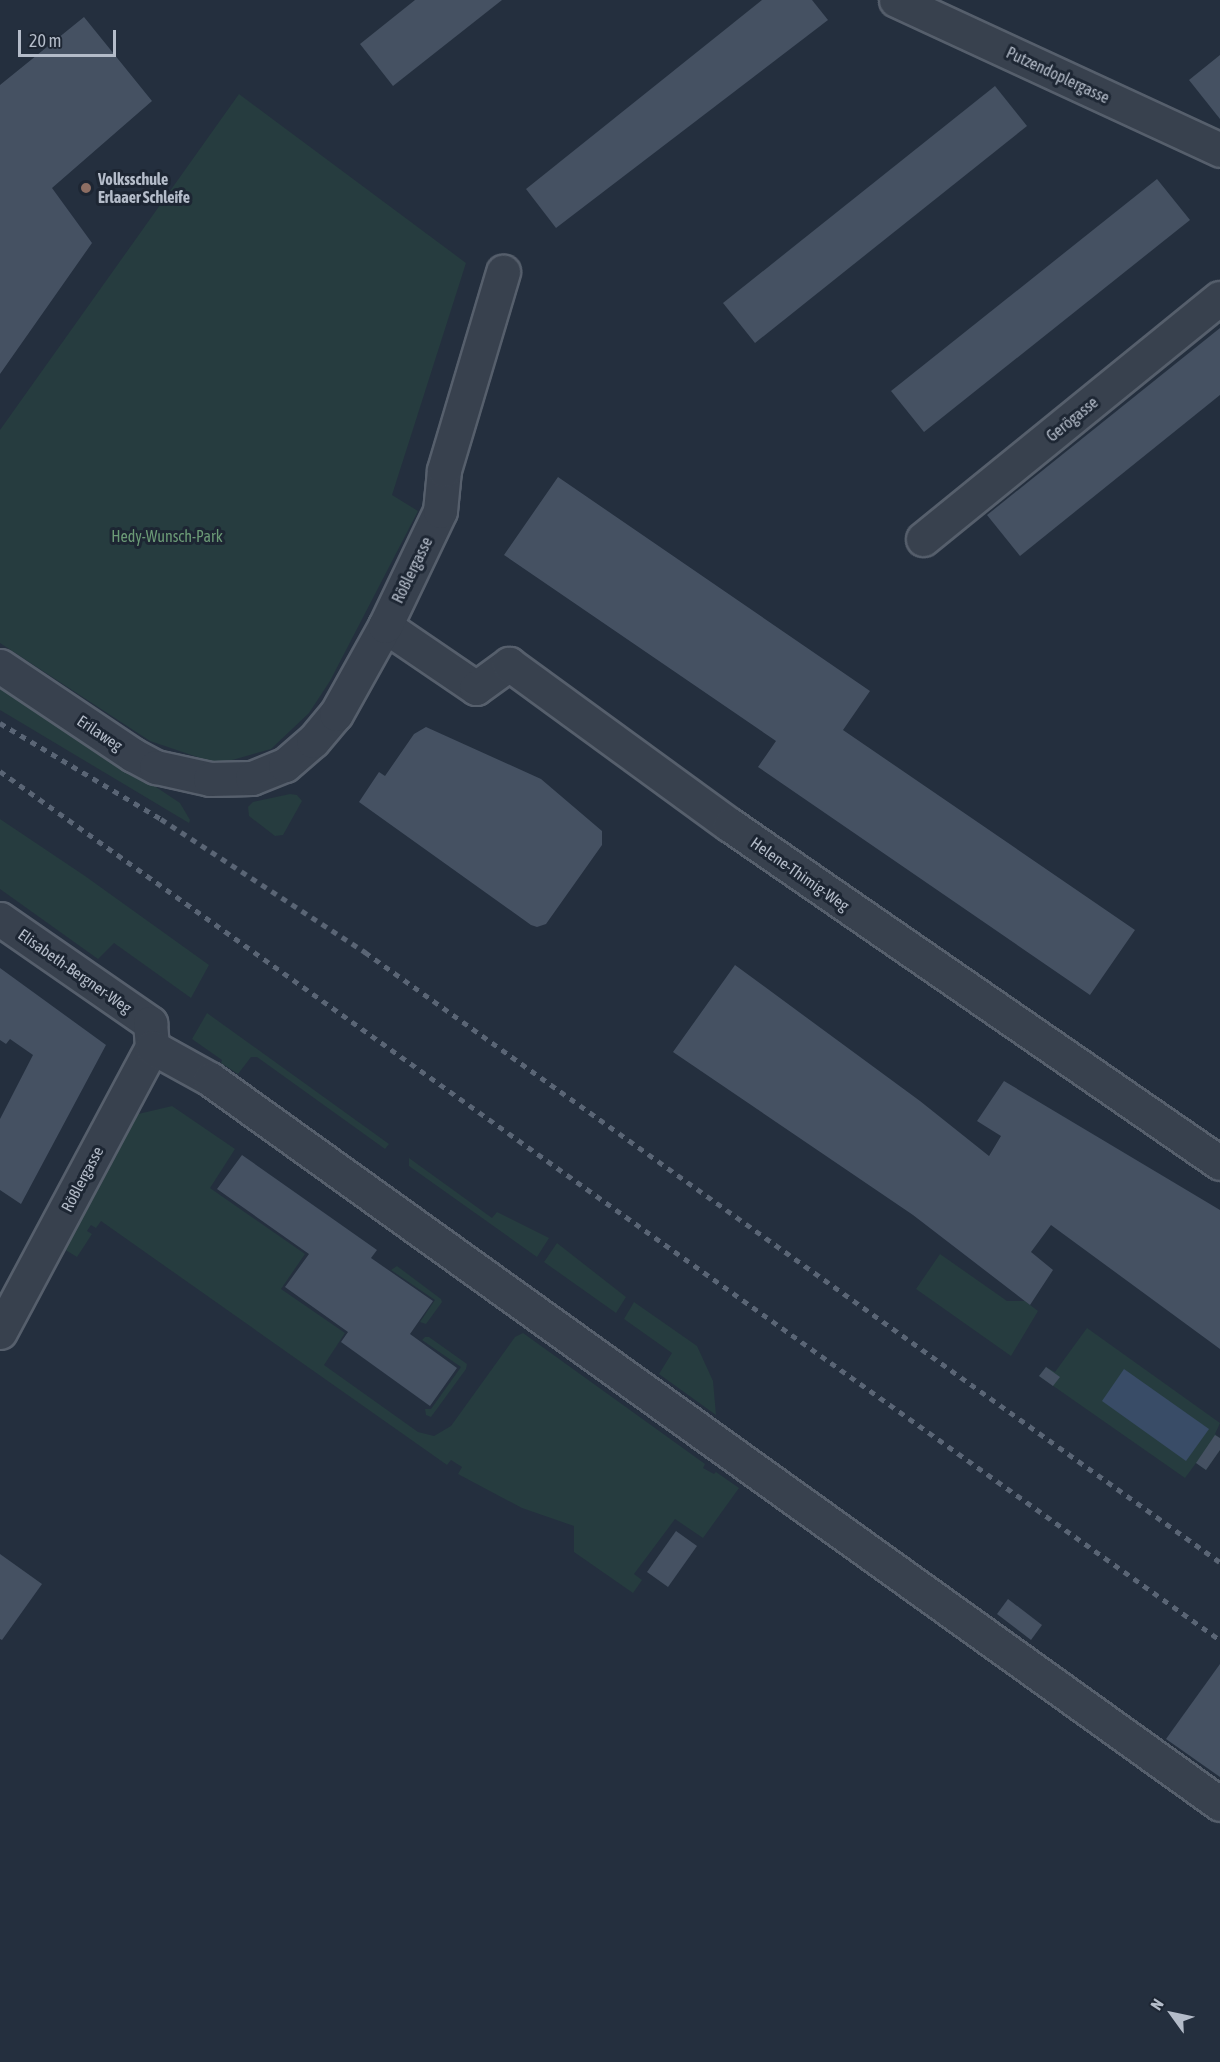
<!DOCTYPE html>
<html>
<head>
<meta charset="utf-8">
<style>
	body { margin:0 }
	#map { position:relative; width:1220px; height:2062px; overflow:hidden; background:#242f3e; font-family:"Asap Condensed",sans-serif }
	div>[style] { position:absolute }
	.green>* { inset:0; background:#263c3f }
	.water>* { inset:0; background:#394c67 }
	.building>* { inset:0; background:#455162 }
	.roads { filter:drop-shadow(2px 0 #565f6c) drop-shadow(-2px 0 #565f6c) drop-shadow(0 2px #565f6c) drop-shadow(0 -2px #565f6c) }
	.minor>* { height:33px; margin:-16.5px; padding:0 16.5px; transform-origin:16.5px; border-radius:16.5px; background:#38414e }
	.rail>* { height:4.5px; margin-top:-2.25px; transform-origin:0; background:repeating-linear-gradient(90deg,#5a6575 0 6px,transparent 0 12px) }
	.dots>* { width:16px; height:16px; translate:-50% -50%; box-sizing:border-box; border:3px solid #1d2633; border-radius:50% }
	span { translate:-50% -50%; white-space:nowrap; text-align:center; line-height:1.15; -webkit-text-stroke:6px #1d2633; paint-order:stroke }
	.street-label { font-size:16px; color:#b4bcc9 }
	.poi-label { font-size:16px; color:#b4bcc9; font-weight:700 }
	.left { translate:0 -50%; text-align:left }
	.park-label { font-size:16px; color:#6b9a76 }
	.north { position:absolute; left:1142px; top:1984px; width:60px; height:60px; -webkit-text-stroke:4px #1d2633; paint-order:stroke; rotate:303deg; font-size:16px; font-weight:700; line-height:24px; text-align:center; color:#b4bcc9 }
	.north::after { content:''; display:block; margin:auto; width:21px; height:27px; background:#b4bcc9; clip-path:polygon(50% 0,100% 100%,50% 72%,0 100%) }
	.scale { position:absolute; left:18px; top:30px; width:98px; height:27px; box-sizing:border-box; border:3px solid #b4bcc9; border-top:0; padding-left:8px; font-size:18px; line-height:21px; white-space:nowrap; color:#b4bcc9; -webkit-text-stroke:4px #1d2633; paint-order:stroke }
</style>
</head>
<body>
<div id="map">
	<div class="green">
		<i style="clip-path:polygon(239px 94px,466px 263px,392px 495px,418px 511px,330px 681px,309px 713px,271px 749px,218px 764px,150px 741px,0 643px,0 430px)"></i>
		<i style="clip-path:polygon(0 683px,180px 803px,190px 820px,189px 823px,0 710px)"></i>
		<i style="clip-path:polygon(290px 794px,297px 795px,302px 801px,283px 835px,275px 836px,249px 816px,248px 807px,253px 802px)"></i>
		<i style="clip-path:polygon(0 819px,85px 876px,209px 965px,191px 998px,114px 943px,98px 959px,0 889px)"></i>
		<i style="clip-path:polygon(207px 1013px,389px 1144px,385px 1149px,257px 1057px,251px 1057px,238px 1074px,221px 1063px,222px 1060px,192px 1039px)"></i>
		<i style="clip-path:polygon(172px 1106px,235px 1149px,210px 1188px,305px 1254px,281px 1289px,345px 1333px,324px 1365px,418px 1432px,434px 1436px,451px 1426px,515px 1337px,523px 1333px,705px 1464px,703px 1468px,714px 1474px,716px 1472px,739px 1488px,703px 1538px,675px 1519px,634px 1574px,642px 1580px,633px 1593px,574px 1552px,574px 1526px,522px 1508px,458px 1474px,462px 1467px,451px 1460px,447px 1465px,101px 1221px,96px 1228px,91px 1225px,87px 1231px,92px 1234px,77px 1257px,64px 1249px,134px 1115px)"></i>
		<i style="clip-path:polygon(409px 1158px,492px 1218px,497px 1212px,549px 1238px,537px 1257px,409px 1166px)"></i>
		<i style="clip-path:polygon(557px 1243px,626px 1297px,616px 1313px,544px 1262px)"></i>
		<i style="clip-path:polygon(940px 1254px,1007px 1301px,1025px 1301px,1038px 1311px,1011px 1356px,916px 1289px)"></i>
		<i style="clip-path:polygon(397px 1266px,441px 1299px,442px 1302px,426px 1324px,420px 1322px,435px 1300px,391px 1270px)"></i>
		<i style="clip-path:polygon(634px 1302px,697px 1346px,713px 1381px,716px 1415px,659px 1374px,672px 1353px,624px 1319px)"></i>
		<i style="clip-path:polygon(1087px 1328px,1220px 1423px,1215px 1434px,1220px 1438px,1220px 1450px,1206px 1470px,1196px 1463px,1185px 1478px,1039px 1376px,1046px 1367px,1055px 1372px)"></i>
		<i style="clip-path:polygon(425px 1337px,429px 1337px,467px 1364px,466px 1369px,431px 1417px,426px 1415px,425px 1409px,431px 1409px,461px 1367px,422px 1340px)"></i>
	</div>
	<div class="water">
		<i style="clip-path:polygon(1124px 1369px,1209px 1429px,1186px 1461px,1102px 1401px)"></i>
	</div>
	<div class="building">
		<i style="clip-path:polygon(415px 0,502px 0,393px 86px,360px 44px)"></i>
		<i style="clip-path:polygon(762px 0,812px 0,828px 20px,556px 228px,526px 189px)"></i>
		<i style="clip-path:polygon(84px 17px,152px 101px,52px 188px,92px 243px,0 374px,0 85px)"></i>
		<i style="clip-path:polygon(1220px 55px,1220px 119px,1189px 80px)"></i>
		<i style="clip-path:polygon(995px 86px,1027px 126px,755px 343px,723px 303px)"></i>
		<i style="clip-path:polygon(1157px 179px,1190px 220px,924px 432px,891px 391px)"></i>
		<i style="clip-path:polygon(1220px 328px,1220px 395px,1020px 556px,987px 515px)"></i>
		<i style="clip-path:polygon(558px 477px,870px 691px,843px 730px,1135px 930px,1090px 995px,758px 767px,776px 741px,504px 555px)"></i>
		<i style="clip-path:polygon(426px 727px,541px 779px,602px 831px,602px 845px,546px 924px,537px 927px,531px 925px,359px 802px,379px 772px,385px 776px,414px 734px)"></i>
		<i style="clip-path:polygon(735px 965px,920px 1101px,989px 1156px,1001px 1136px,977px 1121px,1004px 1081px,1220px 1210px,1220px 1349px,1051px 1225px,1031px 1252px,1053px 1270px,1030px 1305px,913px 1215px,673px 1052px)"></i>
		<i style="clip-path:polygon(0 968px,106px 1045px,21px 1204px,0 1190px,0 1119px,33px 1055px,10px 1039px,6px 1044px,0 1040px)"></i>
		<i style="clip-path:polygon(242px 1155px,377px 1250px,371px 1258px,433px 1301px,410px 1334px,457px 1368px,430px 1406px,341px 1342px,348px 1332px,285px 1287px,309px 1254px,217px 1189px)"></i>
		<i style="clip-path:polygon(1046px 1367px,1060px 1377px,1053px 1386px,1039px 1376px)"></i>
		<i style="clip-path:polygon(1215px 1435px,1220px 1438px,1220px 1450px,1206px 1470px,1196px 1463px)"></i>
		<i style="clip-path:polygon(676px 1531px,697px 1546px,668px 1587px,647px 1572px)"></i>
		<i style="clip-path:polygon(0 1554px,42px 1584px,2px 1640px,0 1639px)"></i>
		<i style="clip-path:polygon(1008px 1599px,1042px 1625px,1031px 1640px,997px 1614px)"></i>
		<i style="clip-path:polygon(1220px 1664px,1220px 1777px,1166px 1739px)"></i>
	</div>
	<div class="roads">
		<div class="minor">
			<i style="left:896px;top:0;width:357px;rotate:24.8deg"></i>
			<i style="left:923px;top:539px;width:382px;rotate:-39.1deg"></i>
			<i style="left:385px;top:626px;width:110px;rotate:34.3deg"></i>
			<i style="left:476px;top:688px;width:41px;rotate:-36deg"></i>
			<i style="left:509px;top:664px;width:273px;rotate:36.1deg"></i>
			<i style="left:730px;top:825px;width:595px;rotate:34.6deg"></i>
			<i style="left:0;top:666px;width:160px;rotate:33.8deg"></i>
			<i style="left:133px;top:755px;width:26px;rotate:28deg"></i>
			<i style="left:156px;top:767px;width:55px;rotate:12.5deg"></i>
			<i style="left:210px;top:779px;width:42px;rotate:-1.4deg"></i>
			<i style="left:252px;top:778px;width:35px;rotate:-22deg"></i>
			<i style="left:285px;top:765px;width:37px;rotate:-41deg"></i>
			<i style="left:313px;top:741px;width:35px;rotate:-50deg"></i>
			<i style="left:336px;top:714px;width:101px;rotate:-60.9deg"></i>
			<i style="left:385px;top:626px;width:127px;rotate:-64.4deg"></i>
			<i style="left:440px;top:511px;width:41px;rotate:-84.4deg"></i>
			<i style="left:444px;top:470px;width:207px;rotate:-73.4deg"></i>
			<i style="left:0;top:919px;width:183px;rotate:34.7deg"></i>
			<i style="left:150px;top:1023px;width:24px;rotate:85deg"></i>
			<i style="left:152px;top:1047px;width:323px;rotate:118.1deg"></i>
			<i style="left:152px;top:1047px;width:66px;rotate:28.9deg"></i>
			<i style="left:210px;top:1079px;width:1243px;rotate:35.67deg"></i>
		</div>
	</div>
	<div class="rail">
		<i style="left:0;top:723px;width:187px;rotate:30.8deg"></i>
		<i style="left:161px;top:819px;width:244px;rotate:33.1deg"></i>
		<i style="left:365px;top:952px;width:1050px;rotate:35.51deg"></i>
		<i style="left:0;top:771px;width:1498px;rotate:35.46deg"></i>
	</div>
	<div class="dots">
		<i style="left:86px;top:188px;background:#8d6e63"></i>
	</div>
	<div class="street-label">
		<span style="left:1058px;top:75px;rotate:25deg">Putzendoplergasse</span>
		<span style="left:1072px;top:419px;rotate:-39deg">Gerögasse</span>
		<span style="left:412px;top:570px;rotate:-64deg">Rößlergasse</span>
		<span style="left:100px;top:733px;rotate:34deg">Erilaweg</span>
		<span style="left:800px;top:874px;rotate:35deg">Helene-Thimig-Weg</span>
		<span style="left:75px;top:971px;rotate:35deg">Elisabeth-Bergner-Weg</span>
		<span style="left:82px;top:1179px;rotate:-62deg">Rößlergasse</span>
	</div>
	<div class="poi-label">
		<span class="left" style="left:98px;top:188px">Volksschule<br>Erlaaer Schleife</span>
	</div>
	<div class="park-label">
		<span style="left:167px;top:536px">Hedy-Wunsch-Park</span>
	</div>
	<div class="north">N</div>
	<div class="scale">20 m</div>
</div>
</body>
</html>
